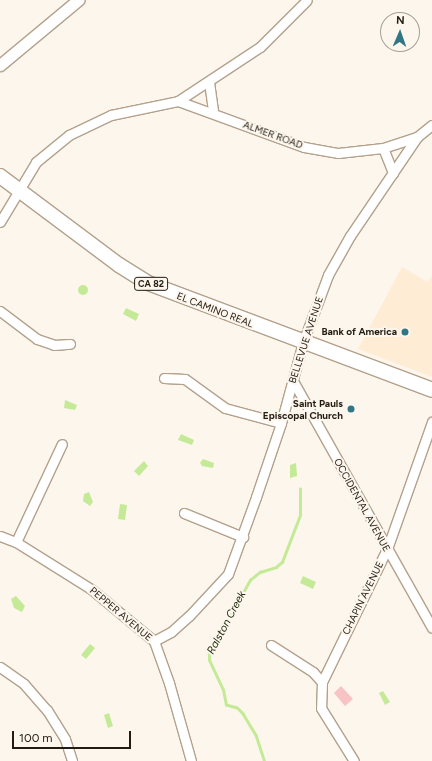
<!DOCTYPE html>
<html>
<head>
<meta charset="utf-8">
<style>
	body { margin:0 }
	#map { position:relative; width:432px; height:761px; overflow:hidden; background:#fdf6ed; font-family:Figtree,sans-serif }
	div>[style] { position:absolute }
	.built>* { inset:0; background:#ffecd4 }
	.green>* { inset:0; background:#f7c3c4 }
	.water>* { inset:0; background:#c4ea97 }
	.round { border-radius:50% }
	.stream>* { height:2.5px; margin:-1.25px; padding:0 1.25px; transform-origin:1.25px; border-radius:1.25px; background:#c4ea97 }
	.roads { filter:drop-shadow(1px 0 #b3a18c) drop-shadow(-1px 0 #b3a18c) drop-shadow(0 1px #b3a18c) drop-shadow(0 -1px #b3a18c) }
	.minor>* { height:9px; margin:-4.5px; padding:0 4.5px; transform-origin:4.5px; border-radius:4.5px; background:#fff }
	.tertiary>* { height:11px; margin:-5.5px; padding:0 5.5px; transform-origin:5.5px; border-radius:5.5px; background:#fff }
	.primary>* { height:14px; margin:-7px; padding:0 7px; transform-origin:7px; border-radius:7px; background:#fff }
	.dots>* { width:11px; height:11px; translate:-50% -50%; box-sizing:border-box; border:2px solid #fdf6ed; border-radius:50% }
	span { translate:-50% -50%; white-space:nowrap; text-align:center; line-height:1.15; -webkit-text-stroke:4px #fdf6ed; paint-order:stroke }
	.shield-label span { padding:1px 3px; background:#fdf6ed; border:1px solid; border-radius:3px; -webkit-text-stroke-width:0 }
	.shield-label { font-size:9px; color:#221b13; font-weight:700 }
	.street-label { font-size:10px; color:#221b13 }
	.poi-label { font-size:10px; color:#221b13; font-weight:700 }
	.right { translate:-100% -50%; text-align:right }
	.water-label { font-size:11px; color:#202e0c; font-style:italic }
	.north { position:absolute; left:380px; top:12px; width:40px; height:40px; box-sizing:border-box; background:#fdf6ed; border:1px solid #a59e96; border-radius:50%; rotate:2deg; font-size:11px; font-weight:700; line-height:16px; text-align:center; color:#221b13 }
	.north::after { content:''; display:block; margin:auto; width:14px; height:18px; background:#307684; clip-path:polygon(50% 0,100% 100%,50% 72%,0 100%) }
	.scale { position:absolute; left:12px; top:731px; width:119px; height:18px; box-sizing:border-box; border:2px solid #221b13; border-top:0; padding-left:5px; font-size:12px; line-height:14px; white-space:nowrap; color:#221b13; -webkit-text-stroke:3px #fdf6ed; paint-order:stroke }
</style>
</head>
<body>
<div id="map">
	<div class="built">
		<i style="clip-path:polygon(402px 267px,428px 282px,432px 276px,432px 377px,358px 349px)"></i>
	</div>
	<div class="green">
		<i style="clip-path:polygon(341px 686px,353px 699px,345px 706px,334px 693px)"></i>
	</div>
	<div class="water">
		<i class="round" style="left:78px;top:285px;width:10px;height:10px"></i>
		<i style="clip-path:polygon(126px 308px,139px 314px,136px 321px,123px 314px)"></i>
		<i style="clip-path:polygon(65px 400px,77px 405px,75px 410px,64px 408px)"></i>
		<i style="clip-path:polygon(181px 434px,194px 440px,192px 445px,178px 440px)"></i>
		<i style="clip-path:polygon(203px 459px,214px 463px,213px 468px,202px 466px,200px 463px)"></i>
		<i style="clip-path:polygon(144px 461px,148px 466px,139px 476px,134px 471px)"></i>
		<i style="clip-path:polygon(296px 463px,297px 476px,290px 478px,290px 465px)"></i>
		<i style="clip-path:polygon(89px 492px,93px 502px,90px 506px,83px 501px,84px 494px)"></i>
		<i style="clip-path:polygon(120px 504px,127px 505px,125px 520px,118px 519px)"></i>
		<i style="clip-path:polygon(303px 576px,316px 582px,313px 589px,300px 583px)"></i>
		<i style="clip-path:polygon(16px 596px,25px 606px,22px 612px,14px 608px,11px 599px)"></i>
		<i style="clip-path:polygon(90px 644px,95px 648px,86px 659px,81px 655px)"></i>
		<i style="clip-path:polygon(383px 691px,390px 702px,385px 705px,379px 693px)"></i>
		<i style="clip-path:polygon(109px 713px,113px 726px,108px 728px,104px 715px)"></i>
	</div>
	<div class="stream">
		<i style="left:264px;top:761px;width:26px;rotate:-108deg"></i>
		<i style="left:256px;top:736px;width:26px;rotate:-121deg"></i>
		<i style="left:243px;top:714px;width:8px;rotate:-135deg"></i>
		<i style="left:237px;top:708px;width:11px;rotate:-165deg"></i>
		<i style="left:226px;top:705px;width:15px;rotate:-101deg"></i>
		<i style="left:223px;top:690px;width:33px;rotate:-115deg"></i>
		<i style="left:209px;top:660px;width:6px;rotate:-90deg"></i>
		<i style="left:209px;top:654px;width:85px;rotate:-61deg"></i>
		<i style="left:250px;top:580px;width:13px;rotate:-39deg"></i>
		<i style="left:260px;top:572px;width:17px;rotate:-17deg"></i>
		<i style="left:276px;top:567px;width:8px;rotate:-40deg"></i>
		<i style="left:282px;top:562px;width:50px;rotate:-69deg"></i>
		<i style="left:300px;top:515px;width:26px;rotate:-90deg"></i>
	</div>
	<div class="roads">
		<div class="minor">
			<i style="left:209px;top:82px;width:30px;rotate:82deg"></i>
			<i style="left:178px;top:101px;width:134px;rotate:20.1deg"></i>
			<i style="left:304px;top:147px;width:35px;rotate:10deg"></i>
			<i style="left:338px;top:153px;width:45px;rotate:-6.3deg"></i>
			<i style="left:383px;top:148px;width:36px;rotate:-18deg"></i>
			<i style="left:383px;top:148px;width:27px;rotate:68deg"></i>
			<i style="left:0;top:222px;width:70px;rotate:-59deg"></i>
			<i style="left:36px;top:162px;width:43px;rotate:-39.3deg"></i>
			<i style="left:69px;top:135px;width:47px;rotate:-25.5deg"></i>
			<i style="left:111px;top:115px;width:68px;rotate:-11.8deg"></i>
			<i style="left:178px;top:101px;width:98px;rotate:-33.4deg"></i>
			<i style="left:260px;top:47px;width:66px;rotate:-45deg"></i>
			<i style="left:0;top:311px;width:46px;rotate:37.1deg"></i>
			<i style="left:37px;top:339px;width:18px;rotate:19deg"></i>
			<i style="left:54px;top:345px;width:16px;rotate:-4deg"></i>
			<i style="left:164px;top:378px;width:21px;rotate:3deg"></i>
			<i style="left:185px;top:379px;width:49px;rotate:35.9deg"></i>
			<i style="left:225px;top:408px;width:58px;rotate:15deg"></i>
			<i style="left:293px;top:381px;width:283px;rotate:60.6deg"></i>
			<i style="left:184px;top:513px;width:64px;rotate:22.1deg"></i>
			<i style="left:0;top:536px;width:17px;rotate:21deg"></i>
			<i style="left:16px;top:542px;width:89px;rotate:32.1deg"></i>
			<i style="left:91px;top:589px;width:82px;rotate:39.5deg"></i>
			<i style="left:154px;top:641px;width:45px;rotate:70.3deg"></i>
			<i style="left:169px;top:683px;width:81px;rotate:74.2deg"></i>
			<i style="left:16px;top:542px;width:108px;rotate:-64.9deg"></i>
			<i style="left:154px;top:641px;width:19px;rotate:-28deg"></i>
			<i style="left:171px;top:632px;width:24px;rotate:-42deg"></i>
			<i style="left:189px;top:616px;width:57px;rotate:-47.1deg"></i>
			<i style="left:228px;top:574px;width:82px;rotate:-70deg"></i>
			<i style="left:256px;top:497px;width:78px;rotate:-71.3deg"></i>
			<i style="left:281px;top:423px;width:84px;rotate:-74.8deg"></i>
			<i style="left:303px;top:342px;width:72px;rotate:-69.5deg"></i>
			<i style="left:328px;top:275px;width:45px;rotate:-60.6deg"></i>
			<i style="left:350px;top:236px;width:120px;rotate:-55.9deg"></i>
			<i style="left:417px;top:137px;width:19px;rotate:-39deg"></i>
			<i style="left:271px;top:645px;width:50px;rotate:32.7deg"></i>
			<i style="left:313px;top:672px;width:13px;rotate:48deg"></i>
			<i style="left:322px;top:682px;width:26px;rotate:92deg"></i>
			<i style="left:321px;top:708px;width:62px;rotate:58.1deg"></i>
			<i style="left:0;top:667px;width:29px;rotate:35deg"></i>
			<i style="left:24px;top:684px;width:35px;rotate:49deg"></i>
			<i style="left:47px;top:710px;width:34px;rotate:58deg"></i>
			<i style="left:65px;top:739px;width:23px;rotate:72deg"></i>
			<i style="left:322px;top:682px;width:148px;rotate:-64deg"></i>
			<i style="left:387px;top:549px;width:135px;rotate:-70.5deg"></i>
		</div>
		<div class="tertiary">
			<i style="left:0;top:65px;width:102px;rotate:-39.8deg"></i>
		</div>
		<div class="primary">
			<i style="left:0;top:176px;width:149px;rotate:36.8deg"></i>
			<i style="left:119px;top:265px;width:34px;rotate:32deg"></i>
			<i style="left:148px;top:283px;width:303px;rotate:20.6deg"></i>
		</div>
	</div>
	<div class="dots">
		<i style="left:405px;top:332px;background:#307684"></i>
		<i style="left:351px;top:409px;background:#307684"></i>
	</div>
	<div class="shield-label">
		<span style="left:151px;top:284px">CA 82</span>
	</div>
	<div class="street-label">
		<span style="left:273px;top:135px;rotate:20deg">ALMER ROAD</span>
		<span style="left:215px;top:310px;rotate:21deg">EL CAMINO REAL</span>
		<span style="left:306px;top:340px;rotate:-72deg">BELLEVUE AVENUE</span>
		<span style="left:362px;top:505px;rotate:61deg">OCCIDENTAL AVENUE</span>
		<span style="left:363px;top:598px;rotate:-64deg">CHAPIN AVENUE</span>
		<span style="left:121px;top:614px;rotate:40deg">PEPPER AVENUE</span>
	</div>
	<div class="poi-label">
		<span class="right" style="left:397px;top:332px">Bank of America</span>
		<span class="right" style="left:343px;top:409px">Saint Pauls<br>Episcopal Church</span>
	</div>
	<div class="water-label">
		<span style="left:227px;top:623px;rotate:-62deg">Ralston Creek</span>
	</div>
	<div class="north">N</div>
	<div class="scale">100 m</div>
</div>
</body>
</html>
